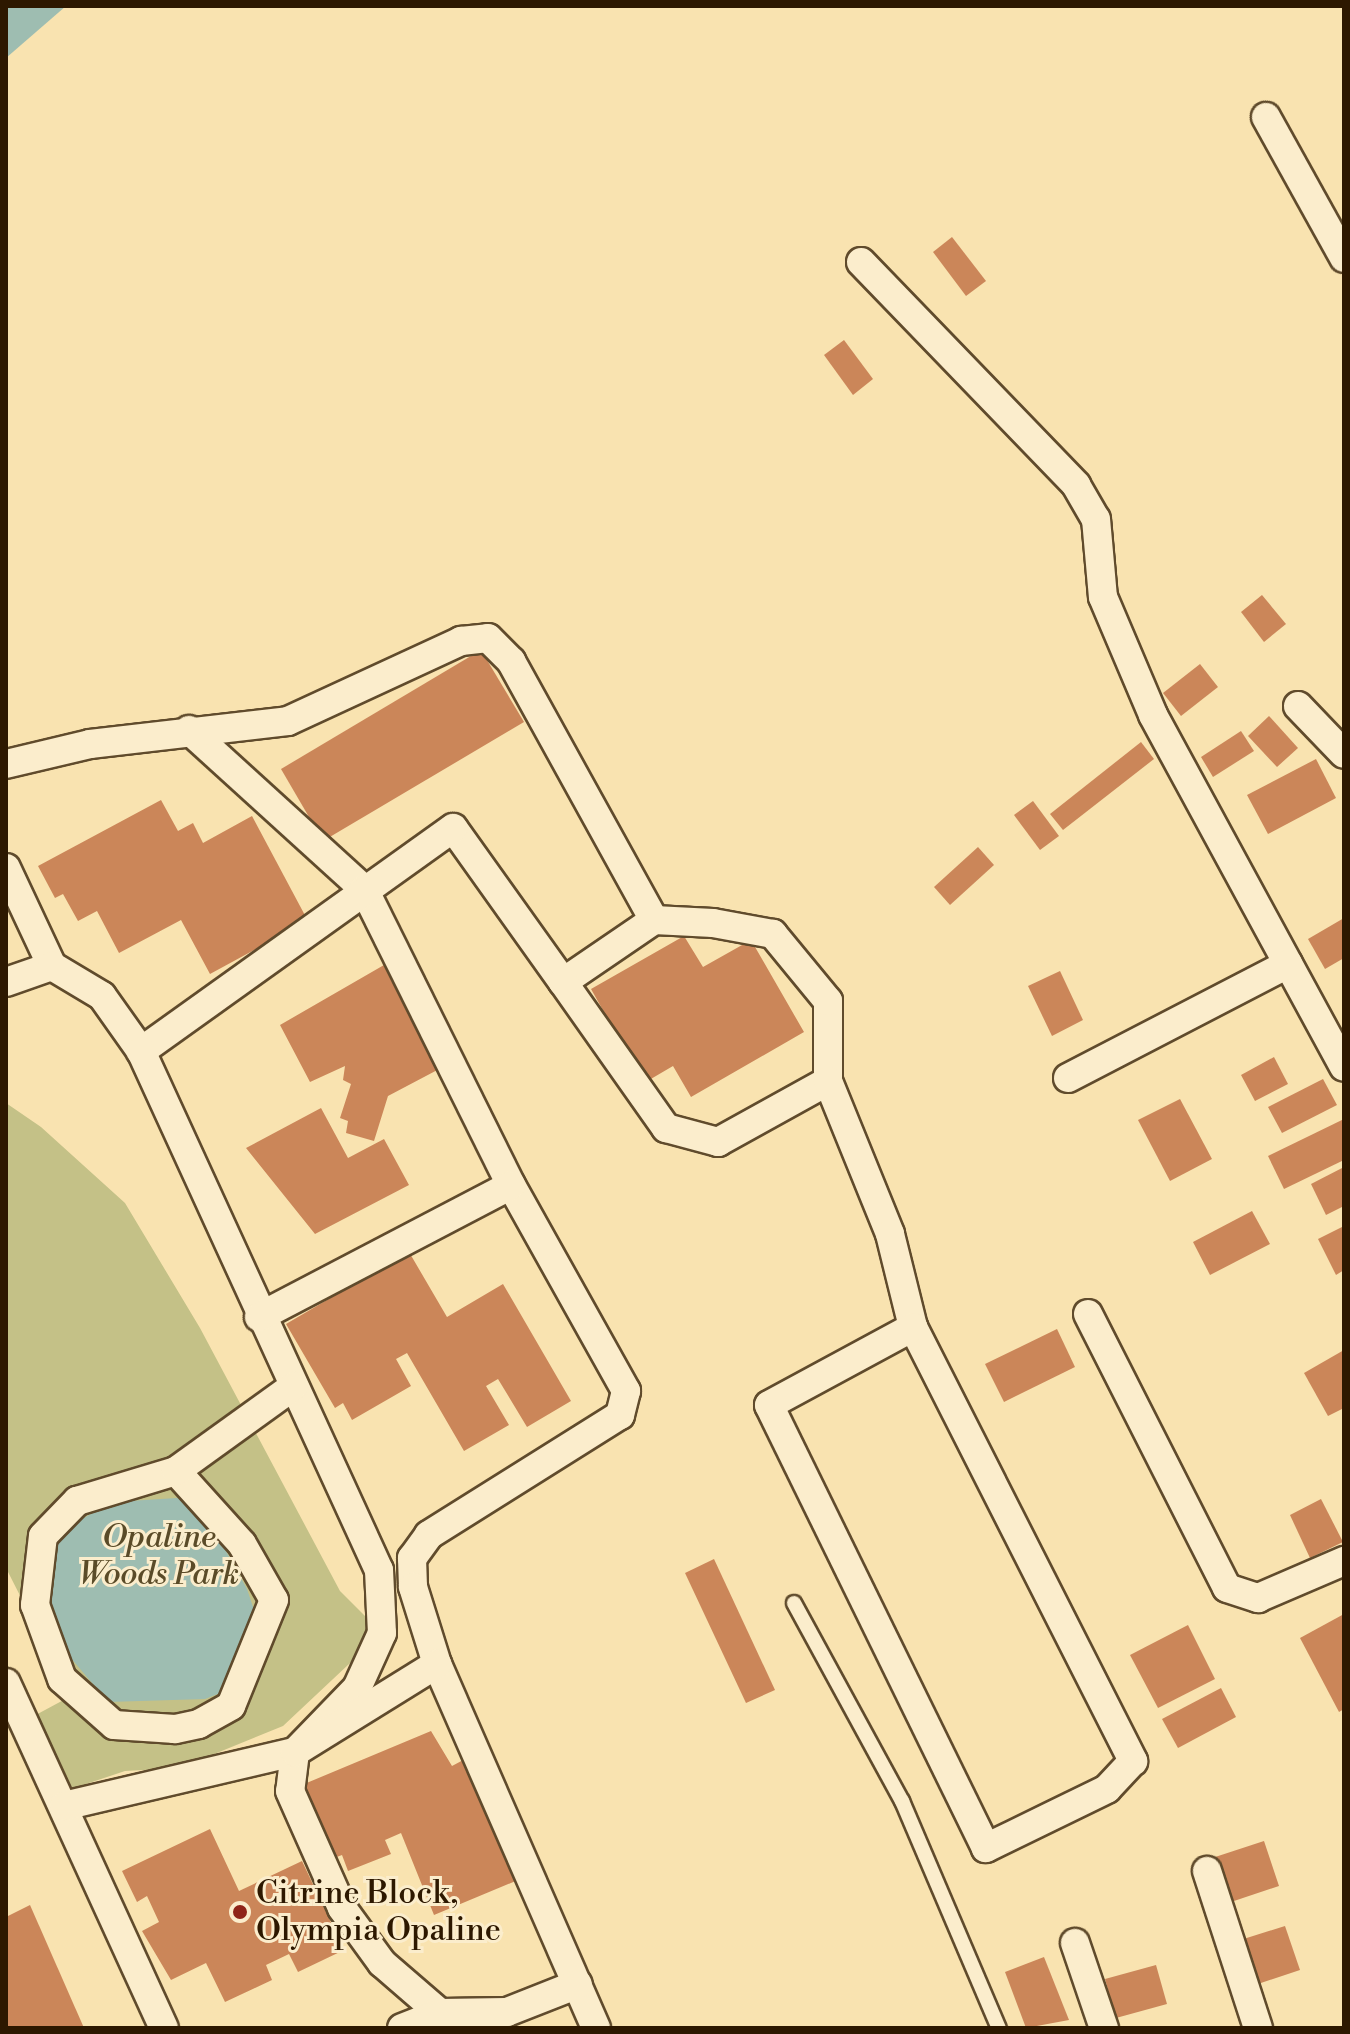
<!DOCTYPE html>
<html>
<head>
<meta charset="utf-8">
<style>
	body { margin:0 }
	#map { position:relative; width:1350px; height:2034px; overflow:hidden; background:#f9e3b0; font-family:"Libre Bodoni",serif }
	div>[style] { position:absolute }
	.green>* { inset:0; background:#c4c187 }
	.water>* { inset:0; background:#9ebdb1 }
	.building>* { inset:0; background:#cb8659 }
	.roads { filter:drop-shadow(2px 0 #604b2c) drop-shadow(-2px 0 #604b2c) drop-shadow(0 2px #604b2c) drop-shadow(0 -2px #604b2c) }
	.lane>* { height:14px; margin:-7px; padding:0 7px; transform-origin:7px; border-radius:7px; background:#fbedcc }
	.street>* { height:28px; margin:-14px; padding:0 14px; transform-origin:14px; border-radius:14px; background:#fbedcc }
	.dots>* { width:22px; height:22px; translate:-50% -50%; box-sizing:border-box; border:4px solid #fbedcc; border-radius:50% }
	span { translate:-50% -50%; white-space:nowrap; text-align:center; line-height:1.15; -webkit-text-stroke:6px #fbedcc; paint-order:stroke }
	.park-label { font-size:32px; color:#5a4b28; font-style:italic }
	.poi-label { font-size:32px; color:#2d1800 }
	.left { translate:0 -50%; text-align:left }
	.frame { position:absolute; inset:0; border:8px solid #2d1800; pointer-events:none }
</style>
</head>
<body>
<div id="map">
	<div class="green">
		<i style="clip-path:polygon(6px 1103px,41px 1127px,125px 1203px,200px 1328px,340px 1591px,382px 1633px,283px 1726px,180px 1768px,125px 1771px,65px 1791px,19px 1724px,71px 1696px,6px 1568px)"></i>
	</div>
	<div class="water">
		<i style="clip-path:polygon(6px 6px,66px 6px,6px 58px)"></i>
		<i style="clip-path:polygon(177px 1498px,206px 1515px,247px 1589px,263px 1637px,241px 1685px,205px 1699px,108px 1702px,59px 1644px,48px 1593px,56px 1533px,113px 1502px)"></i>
	</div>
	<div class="building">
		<i style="clip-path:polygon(952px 237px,986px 281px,966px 296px,933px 252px)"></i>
		<i style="clip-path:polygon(844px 340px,873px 379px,853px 395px,824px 355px)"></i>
		<i style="clip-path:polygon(1262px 595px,1286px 624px,1264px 642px,1241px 612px)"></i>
		<i style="clip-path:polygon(481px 650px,524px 722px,323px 841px,281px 769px)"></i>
		<i style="clip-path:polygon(1200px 664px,1218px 687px,1181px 716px,1163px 693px)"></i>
		<i style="clip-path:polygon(1269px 716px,1298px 748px,1277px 767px,1248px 736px)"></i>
		<i style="clip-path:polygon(1241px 731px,1254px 751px,1213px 777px,1201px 757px)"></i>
		<i style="clip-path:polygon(1141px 742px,1154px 759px,1063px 830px,1050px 814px)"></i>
		<i style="clip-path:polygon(1316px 759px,1336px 798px,1268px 834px,1247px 795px)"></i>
		<i style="clip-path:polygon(161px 800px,178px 831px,193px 823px,203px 843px,252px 816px,308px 921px,210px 974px,181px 920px,119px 953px,97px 911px,78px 921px,63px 894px,55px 898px,38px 866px)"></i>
		<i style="clip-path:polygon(1033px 801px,1059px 836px,1040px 850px,1014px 815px)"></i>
		<i style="clip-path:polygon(978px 847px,994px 865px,950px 905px,934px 887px)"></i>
		<i style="clip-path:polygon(1344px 918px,1344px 958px,1325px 969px,1308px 939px)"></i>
		<i style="clip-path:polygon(684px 936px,703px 967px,751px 940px,804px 1032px,691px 1097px,673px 1066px,644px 1083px,591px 989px)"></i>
		<i style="clip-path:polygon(384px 965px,443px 1067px,388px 1096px,374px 1141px,346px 1133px,348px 1121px,340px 1118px,351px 1084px,343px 1080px,345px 1066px,310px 1082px,280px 1025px)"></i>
		<i style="clip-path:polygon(1060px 971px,1083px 1020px,1052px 1036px,1028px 986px)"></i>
		<i style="clip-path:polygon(1274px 1057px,1288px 1084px,1255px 1101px,1241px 1075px)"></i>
		<i style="clip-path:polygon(1323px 1079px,1337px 1105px,1282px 1133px,1268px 1107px)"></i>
		<i style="clip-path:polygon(1180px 1099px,1212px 1159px,1170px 1181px,1138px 1120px)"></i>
		<i style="clip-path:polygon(321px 1108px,348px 1158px,384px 1139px,409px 1185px,315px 1234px,246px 1148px)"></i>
		<i style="clip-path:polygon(1344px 1119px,1344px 1160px,1284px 1189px,1268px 1156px)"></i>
		<i style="clip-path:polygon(1344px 1167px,1344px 1206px,1326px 1215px,1311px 1184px)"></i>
		<i style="clip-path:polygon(1252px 1211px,1270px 1244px,1210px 1275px,1193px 1242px)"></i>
		<i style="clip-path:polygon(1344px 1226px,1344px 1270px,1336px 1275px,1318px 1239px)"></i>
		<i style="clip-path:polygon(409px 1252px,447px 1317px,503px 1284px,571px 1401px,527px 1427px,498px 1379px,486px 1386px,509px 1425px,464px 1451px,407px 1353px,396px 1359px,411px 1386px,352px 1420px,343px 1403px,335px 1408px,286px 1324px)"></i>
		<i style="clip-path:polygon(1057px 1329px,1075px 1367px,1004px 1402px,985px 1364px)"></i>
		<i style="clip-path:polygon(1344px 1350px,1344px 1408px,1328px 1416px,1304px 1373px)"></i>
		<i style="clip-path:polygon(1321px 1499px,1343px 1542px,1310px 1558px,1290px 1515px)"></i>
		<i style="clip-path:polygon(714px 1559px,775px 1690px,746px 1703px,685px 1573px)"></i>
		<i style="clip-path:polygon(1344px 1614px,1344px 1709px,1339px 1712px,1300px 1638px)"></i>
		<i style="clip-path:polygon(1188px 1625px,1215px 1679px,1158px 1708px,1130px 1655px)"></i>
		<i style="clip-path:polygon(1221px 1688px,1236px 1717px,1178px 1748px,1162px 1719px)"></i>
		<i style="clip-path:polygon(431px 1731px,452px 1766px,467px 1758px,518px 1880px,434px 1915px,401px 1833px,385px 1840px,391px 1854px,348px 1871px,342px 1855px,334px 1858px,315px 1812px,309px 1815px,297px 1787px)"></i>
		<i style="clip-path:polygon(210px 1829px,239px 1891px,302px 1861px,344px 1950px,298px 1972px,289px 1954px,266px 1965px,272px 1980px,225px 2002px,206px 1963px,171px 1980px,142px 1931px,159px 1922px,147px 1896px,137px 1902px,122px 1871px)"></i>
		<i style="clip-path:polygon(1264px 1841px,1279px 1886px,1222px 1905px,1206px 1860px)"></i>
		<i style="clip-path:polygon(30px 1905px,84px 2028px,6px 2028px,6px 1917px)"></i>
		<i style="clip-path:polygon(1285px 1926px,1300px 1970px,1249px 1987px,1234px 1942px)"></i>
		<i style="clip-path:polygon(1044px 1957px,1069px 2020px,1026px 2028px,1005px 1972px)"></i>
		<i style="clip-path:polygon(1156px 1965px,1167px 2004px,1116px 2018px,1105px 1979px)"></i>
	</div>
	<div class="roads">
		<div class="lane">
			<i style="left:794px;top:1603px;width:226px;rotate:61.4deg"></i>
			<i style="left:902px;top:1801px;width:247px;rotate:66.9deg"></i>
		</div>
		<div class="street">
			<i style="left:1266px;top:117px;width:161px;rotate:61deg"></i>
			<i style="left:861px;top:262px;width:310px;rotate:46deg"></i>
			<i style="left:1076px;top:485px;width:39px;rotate:60deg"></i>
			<i style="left:1096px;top:519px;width:78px;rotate:84.9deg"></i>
			<i style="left:1103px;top:597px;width:128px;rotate:67deg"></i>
			<i style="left:1153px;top:715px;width:400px;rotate:61.5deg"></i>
			<i style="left:1298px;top:706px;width:66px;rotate:46.2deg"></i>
			<i style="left:189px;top:730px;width:236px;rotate:42.3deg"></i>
			<i style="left:364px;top:889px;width:330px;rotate:63.6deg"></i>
			<i style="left:511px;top:1185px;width:236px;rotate:60.8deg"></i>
			<i style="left:626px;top:1391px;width:25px;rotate:104deg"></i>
			<i style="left:620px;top:1415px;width:226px;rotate:147.9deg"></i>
			<i style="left:429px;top:1535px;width:29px;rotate:126deg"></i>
			<i style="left:412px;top:1558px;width:29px;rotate:88deg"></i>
			<i style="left:413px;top:1587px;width:81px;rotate:72.7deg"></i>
			<i style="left:437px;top:1664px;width:397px;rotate:66.4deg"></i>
			<i style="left:6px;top:764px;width:86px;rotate:-13.4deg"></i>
			<i style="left:90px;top:744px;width:199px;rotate:-6.6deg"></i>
			<i style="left:288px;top:721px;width:191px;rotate:-24.8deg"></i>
			<i style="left:461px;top:641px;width:27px;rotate:-6deg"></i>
			<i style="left:488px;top:638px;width:33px;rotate:45deg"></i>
			<i style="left:511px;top:661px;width:296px;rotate:61.1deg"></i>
			<i style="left:654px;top:920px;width:110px;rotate:145.7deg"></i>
			<i style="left:563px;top:982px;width:189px;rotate:-125.5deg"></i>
			<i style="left:453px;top:828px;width:384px;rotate:144.4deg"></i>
			<i style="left:6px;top:868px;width:108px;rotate:64.9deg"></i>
			<i style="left:6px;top:982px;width:49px;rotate:-19.2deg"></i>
			<i style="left:52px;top:966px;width:58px;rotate:31deg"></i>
			<i style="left:102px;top:996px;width:67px;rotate:54.7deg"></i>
			<i style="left:141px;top:1051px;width:571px;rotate:65.37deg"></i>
			<i style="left:379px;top:1570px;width:63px;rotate:87.3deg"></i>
			<i style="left:382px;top:1633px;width:60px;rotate:114.4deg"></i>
			<i style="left:357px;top:1688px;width:89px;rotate:134.1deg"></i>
			<i style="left:295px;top:1752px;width:39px;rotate:97deg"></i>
			<i style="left:290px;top:1791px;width:128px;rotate:66deg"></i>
			<i style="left:342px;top:1908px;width:68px;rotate:54deg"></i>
			<i style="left:382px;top:1963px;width:77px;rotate:40.8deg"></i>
			<i style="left:563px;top:982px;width:179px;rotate:54.8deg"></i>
			<i style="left:666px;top:1128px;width:54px;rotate:15.1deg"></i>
			<i style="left:718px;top:1142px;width:126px;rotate:-29deg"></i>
			<i style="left:828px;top:1081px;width:80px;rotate:-90deg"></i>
			<i style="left:828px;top:1001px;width:87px;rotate:-129.4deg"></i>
			<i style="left:773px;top:934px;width:61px;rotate:-169.6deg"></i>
			<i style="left:713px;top:923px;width:59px;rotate:-177.1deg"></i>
			<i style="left:1068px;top:1078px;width:248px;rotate:-27.4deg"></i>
			<i style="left:828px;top:1081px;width:165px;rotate:67.9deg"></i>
			<i style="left:890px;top:1234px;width:96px;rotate:76.1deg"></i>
			<i style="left:913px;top:1327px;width:487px;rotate:63.1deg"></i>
			<i style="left:1133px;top:1761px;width:38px;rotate:133deg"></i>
			<i style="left:1107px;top:1789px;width:135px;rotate:154deg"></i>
			<i style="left:986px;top:1848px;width:493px;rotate:-116.1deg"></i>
			<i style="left:769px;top:1405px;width:164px;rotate:-28.4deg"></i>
			<i style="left:1088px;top:1314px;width:307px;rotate:63.1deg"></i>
			<i style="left:1227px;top:1588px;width:33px;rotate:18deg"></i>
			<i style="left:1258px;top:1598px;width:94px;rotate:-23.3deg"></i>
			<i style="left:259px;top:1317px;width:284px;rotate:-27.6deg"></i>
			<i style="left:176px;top:1471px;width:98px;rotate:47.9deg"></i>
			<i style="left:242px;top:1544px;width:64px;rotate:60.3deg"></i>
			<i style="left:274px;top:1600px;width:114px;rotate:112.1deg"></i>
			<i style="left:231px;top:1706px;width:37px;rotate:151deg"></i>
			<i style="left:199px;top:1724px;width:25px;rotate:168deg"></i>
			<i style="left:175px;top:1729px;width:61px;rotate:-176.2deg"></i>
			<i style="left:114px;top:1725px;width:69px;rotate:-138.5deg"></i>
			<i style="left:62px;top:1679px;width:79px;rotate:-110deg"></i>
			<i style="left:35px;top:1605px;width:69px;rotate:-83.4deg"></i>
			<i style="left:43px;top:1536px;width:49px;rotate:-45.8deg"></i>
			<i style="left:77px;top:1501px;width:103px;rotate:-16.9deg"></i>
			<i style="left:176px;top:1471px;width:145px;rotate:-35.8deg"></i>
			<i style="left:6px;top:1683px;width:379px;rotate:65.4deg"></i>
			<i style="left:64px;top:1806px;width:237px;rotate:-13.2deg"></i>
			<i style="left:295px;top:1752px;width:167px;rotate:-31.8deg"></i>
			<i style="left:1207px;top:1871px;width:165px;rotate:72deg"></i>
			<i style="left:1075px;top:1943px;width:90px;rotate:71.2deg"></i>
			<i style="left:402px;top:2028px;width:41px;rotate:-21.5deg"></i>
			<i style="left:440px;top:2013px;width:67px;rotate:-0.9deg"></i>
			<i style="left:507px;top:2012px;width:76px;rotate:-21.5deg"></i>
		</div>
	</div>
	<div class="dots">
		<i style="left:240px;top:1912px;background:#8f2418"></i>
	</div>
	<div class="park-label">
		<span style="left:159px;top:1556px">Opaline<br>Woods Park</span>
	</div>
	<div class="poi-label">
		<span class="left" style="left:256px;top:1912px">Citrine Block,<br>Olympia Opaline</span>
	</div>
	<div class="frame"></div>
</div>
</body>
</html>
